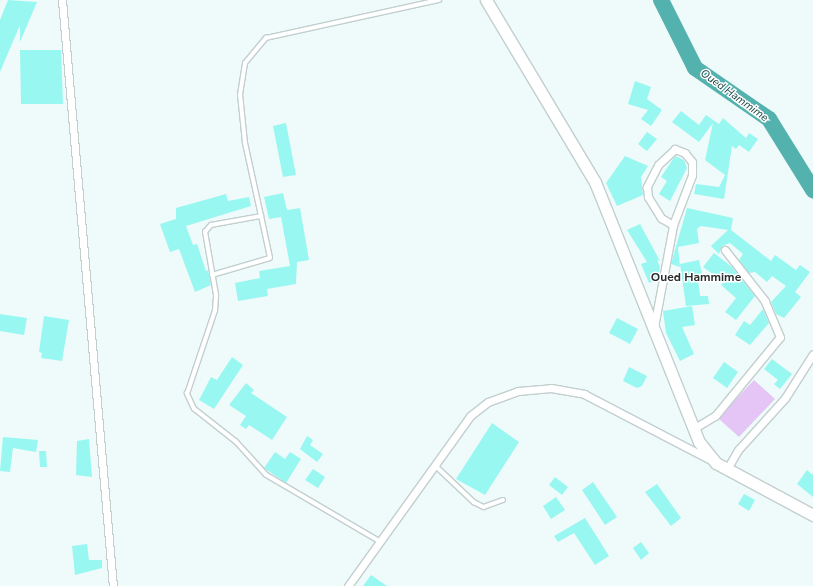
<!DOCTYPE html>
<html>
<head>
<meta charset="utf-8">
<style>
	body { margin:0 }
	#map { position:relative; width:813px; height:586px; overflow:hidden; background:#eefbfa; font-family:"Nunito Sans",sans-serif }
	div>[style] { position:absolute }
	.green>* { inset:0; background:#e4c5f6 }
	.river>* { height:16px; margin:-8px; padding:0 8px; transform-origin:8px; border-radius:8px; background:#54b2ae }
	.building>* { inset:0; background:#99f7f1 }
	.roads { filter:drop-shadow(1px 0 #c2cfce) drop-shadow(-1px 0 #c2cfce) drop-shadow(0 1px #c2cfce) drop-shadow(0 -1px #c2cfce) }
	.service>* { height:3.5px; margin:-1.75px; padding:0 1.75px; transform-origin:1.75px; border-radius:1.75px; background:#fff }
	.minor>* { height:7px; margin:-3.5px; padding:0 3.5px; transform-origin:3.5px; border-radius:3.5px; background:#fff }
	.secondary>* { height:11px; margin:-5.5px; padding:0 5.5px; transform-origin:5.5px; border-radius:5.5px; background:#fff }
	span { translate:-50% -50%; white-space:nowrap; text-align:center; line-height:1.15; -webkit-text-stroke:3px #fff; paint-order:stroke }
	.water-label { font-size:11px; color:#15413f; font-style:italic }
	.quarter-label { font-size:12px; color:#292d2d; font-weight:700 }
</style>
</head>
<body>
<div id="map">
	<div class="green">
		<i style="clip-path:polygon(754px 380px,775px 399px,739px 437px,718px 418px)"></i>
	</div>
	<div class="river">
		<i style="left:661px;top:0;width:76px;rotate:63.4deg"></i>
		<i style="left:695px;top:68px;width:90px;rotate:34.6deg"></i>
		<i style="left:769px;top:119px;width:84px;rotate:58.2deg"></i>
	</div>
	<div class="building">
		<i style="clip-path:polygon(8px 0,37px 2px,20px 42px,20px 25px,0 72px,0 20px)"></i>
		<i style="clip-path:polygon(20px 50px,61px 50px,63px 104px,21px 104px)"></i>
		<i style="clip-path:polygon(635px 81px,651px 87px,647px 99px,662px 110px,651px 126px,641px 119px,648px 110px,628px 104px)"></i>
		<i style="clip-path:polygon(681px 111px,699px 125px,706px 115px,719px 124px,723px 118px,746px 138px,749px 133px,758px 139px,749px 152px,739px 145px,736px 149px,732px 146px,724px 199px,694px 194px,696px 184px,719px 187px,725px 175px,705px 160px,713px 123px,699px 142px,672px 122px)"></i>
		<i style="clip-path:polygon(286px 123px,296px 175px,283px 177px,273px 126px)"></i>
		<i style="clip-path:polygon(647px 132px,657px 139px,647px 151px,638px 144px)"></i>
		<i style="clip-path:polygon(625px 156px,648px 166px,641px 177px,643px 195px,617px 206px,606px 183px)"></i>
		<i style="clip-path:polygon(675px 156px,684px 160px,687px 168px,670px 201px,659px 194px,667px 181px,661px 177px)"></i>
		<i style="clip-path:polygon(283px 193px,287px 210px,300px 208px,309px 260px,297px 262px,296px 284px,267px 289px,268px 296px,238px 301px,235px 283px,260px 278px,259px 271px,290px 266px,281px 217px,269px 219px,264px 197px)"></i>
		<i style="clip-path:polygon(226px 194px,228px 201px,249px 197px,251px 206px,186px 226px,193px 245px,197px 244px,206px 271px,208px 270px,211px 285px,195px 292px,179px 249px,170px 252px,160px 224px,176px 219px,176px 208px)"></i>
		<i style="clip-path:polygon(687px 208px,733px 218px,731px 230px,771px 261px,775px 255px,796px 270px,800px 265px,810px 272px,795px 292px,801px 297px,784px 318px,776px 314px,771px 302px,786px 286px,772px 276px,767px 282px,755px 272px,749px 273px,739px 260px,743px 254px,730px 243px,722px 246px,719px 254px,711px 246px,728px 230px,701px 226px,697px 229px,699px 243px,678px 247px,680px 267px,671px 264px)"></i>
		<i style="clip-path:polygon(640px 224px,660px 261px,657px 260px,660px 267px,658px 279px,649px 283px,641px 264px,647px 262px,627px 230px)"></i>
		<i style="clip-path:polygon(714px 253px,732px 267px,755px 296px,736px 320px,725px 312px,736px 298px,721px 285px,724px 282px,703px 267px)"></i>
		<i style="clip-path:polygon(699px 260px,703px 278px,698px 279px,700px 296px,708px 296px,709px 304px,686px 306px,680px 264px)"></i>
		<i style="clip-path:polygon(692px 306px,695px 325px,682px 327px,694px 354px,680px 361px,666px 333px,663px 311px)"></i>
		<i style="clip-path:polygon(763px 309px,769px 323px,750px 345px,735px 335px,744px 321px,750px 325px)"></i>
		<i style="clip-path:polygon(0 314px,27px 318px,24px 335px,0 331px)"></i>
		<i style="clip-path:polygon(44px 316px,69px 320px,62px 361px,41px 358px,42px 353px,39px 352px)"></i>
		<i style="clip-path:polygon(617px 318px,638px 329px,630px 344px,609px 333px)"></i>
		<i style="clip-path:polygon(232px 357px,243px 365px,214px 409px,199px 400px,211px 377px,217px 380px)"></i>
		<i style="clip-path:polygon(772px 359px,792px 374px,780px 389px,774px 384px,778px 380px,764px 369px)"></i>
		<i style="clip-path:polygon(724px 362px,738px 372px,727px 388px,713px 378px)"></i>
		<i style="clip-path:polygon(629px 367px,647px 376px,642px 386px,637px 388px,623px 381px)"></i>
		<i style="clip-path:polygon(246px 383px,254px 390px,251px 393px,287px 417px,272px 440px,249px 425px,246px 429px,240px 425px,246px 416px,229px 405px)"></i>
		<i style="clip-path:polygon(492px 423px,519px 442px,485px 495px,456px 479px)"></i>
		<i style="clip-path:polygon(307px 436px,313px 440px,310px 445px,323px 454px,317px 462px,300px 449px)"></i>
		<i style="clip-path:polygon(3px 437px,38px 440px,36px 452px,13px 448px,10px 472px,0 471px)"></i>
		<i style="clip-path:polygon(89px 439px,92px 477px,76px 475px,77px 441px)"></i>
		<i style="clip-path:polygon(39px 451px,46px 451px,47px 467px,40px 467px)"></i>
		<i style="clip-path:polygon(275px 452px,285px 459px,290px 452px,301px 459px,286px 483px,264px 468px)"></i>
		<i style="clip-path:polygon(313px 469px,325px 477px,318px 488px,305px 480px)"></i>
		<i style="clip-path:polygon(807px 470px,813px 475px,813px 497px,797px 484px)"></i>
		<i style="clip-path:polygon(555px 477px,568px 487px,562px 495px,549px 485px)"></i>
		<i style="clip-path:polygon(593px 482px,617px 517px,605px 525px,582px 490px)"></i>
		<i style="clip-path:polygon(657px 484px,681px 518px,671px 526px,645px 492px)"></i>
		<i style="clip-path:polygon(744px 494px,755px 500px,749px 511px,738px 504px)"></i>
		<i style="clip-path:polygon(556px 497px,565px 510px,551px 519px,543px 506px)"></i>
		<i style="clip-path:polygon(585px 518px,609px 556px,595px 565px,574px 533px,558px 542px,554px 536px)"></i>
		<i style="clip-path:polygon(641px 542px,649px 553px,641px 560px,633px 548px)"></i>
		<i style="clip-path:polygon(87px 544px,89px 560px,102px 560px,102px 568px,75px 575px,72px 546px)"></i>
		<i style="clip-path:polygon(371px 575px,387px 586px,363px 586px)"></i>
	</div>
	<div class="roads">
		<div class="service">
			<i style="left:212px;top:275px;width:60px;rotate:-16.3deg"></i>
			<i style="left:270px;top:258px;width:43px;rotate:-102.1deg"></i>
			<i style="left:435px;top:465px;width:54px;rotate:43.5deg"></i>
			<i style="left:474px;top:502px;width:11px;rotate:27deg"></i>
			<i style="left:484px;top:507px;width:20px;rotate:-20deg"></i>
			<i style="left:380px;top:542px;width:132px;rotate:-149.6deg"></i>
			<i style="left:266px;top:475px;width:45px;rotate:-132.3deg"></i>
			<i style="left:236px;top:442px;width:53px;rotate:-141.8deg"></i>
			<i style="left:194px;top:409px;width:17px;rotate:-115deg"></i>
			<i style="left:187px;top:394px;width:88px;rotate:-71.4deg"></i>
			<i style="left:215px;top:311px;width:16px;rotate:-86deg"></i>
			<i style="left:216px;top:295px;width:64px;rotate:-99.9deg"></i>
			<i style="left:205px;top:232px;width:9px;rotate:-49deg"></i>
			<i style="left:211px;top:225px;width:51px;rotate:-10.2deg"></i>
			<i style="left:261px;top:216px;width:75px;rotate:-102.4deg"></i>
			<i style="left:245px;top:143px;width:48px;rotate:-95.9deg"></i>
			<i style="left:240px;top:95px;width:32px;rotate:-81deg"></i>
			<i style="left:245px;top:63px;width:33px;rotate:-50deg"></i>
			<i style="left:266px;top:38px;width:177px;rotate:-12.4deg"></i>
		</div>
		<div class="minor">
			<i style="left:62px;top:0;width:588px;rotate:85.03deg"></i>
			<i style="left:654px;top:327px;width:104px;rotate:-79.4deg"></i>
			<i style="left:673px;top:225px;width:53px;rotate:-69.2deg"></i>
			<i style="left:692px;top:175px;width:13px;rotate:-90deg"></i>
			<i style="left:692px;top:162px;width:11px;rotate:-128deg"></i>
			<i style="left:685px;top:153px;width:11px;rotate:-158deg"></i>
			<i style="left:675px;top:149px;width:23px;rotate:137deg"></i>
			<i style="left:658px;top:165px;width:25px;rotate:117deg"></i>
			<i style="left:647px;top:187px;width:10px;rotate:84deg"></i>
			<i style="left:648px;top:197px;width:25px;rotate:58deg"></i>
			<i style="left:661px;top:218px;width:14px;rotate:30deg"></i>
			<i style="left:693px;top:429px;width:26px;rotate:-31deg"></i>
			<i style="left:715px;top:416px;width:102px;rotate:-50.6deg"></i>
			<i style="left:780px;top:337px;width:39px;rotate:-113deg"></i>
			<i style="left:765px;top:301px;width:65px;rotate:-128.1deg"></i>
			<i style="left:727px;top:469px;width:22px;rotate:-60deg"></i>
			<i style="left:738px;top:450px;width:70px;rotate:-47.9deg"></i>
			<i style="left:785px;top:398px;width:52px;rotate:-57.5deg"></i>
			<i style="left:348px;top:586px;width:209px;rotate:-54.3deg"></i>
			<i style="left:470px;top:416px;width:23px;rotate:-38deg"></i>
			<i style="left:488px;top:402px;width:32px;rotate:-20deg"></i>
			<i style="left:518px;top:391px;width:33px;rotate:-5deg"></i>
			<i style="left:551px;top:388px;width:34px;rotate:10deg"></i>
			<i style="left:584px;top:394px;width:143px;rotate:27.5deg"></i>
		</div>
		<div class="secondary">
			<i style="left:486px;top:0;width:212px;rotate:59.1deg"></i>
			<i style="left:595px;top:182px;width:280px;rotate:68.2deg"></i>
			<i style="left:699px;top:442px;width:27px;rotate:51deg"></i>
			<i style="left:716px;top:463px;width:110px;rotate:28.2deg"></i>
		</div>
	</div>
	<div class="water-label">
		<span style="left:734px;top:96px;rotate:36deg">Oued Hammime</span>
	</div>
	<div class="quarter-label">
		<span style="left:696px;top:278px">Oued Hammime</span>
	</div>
</div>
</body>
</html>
